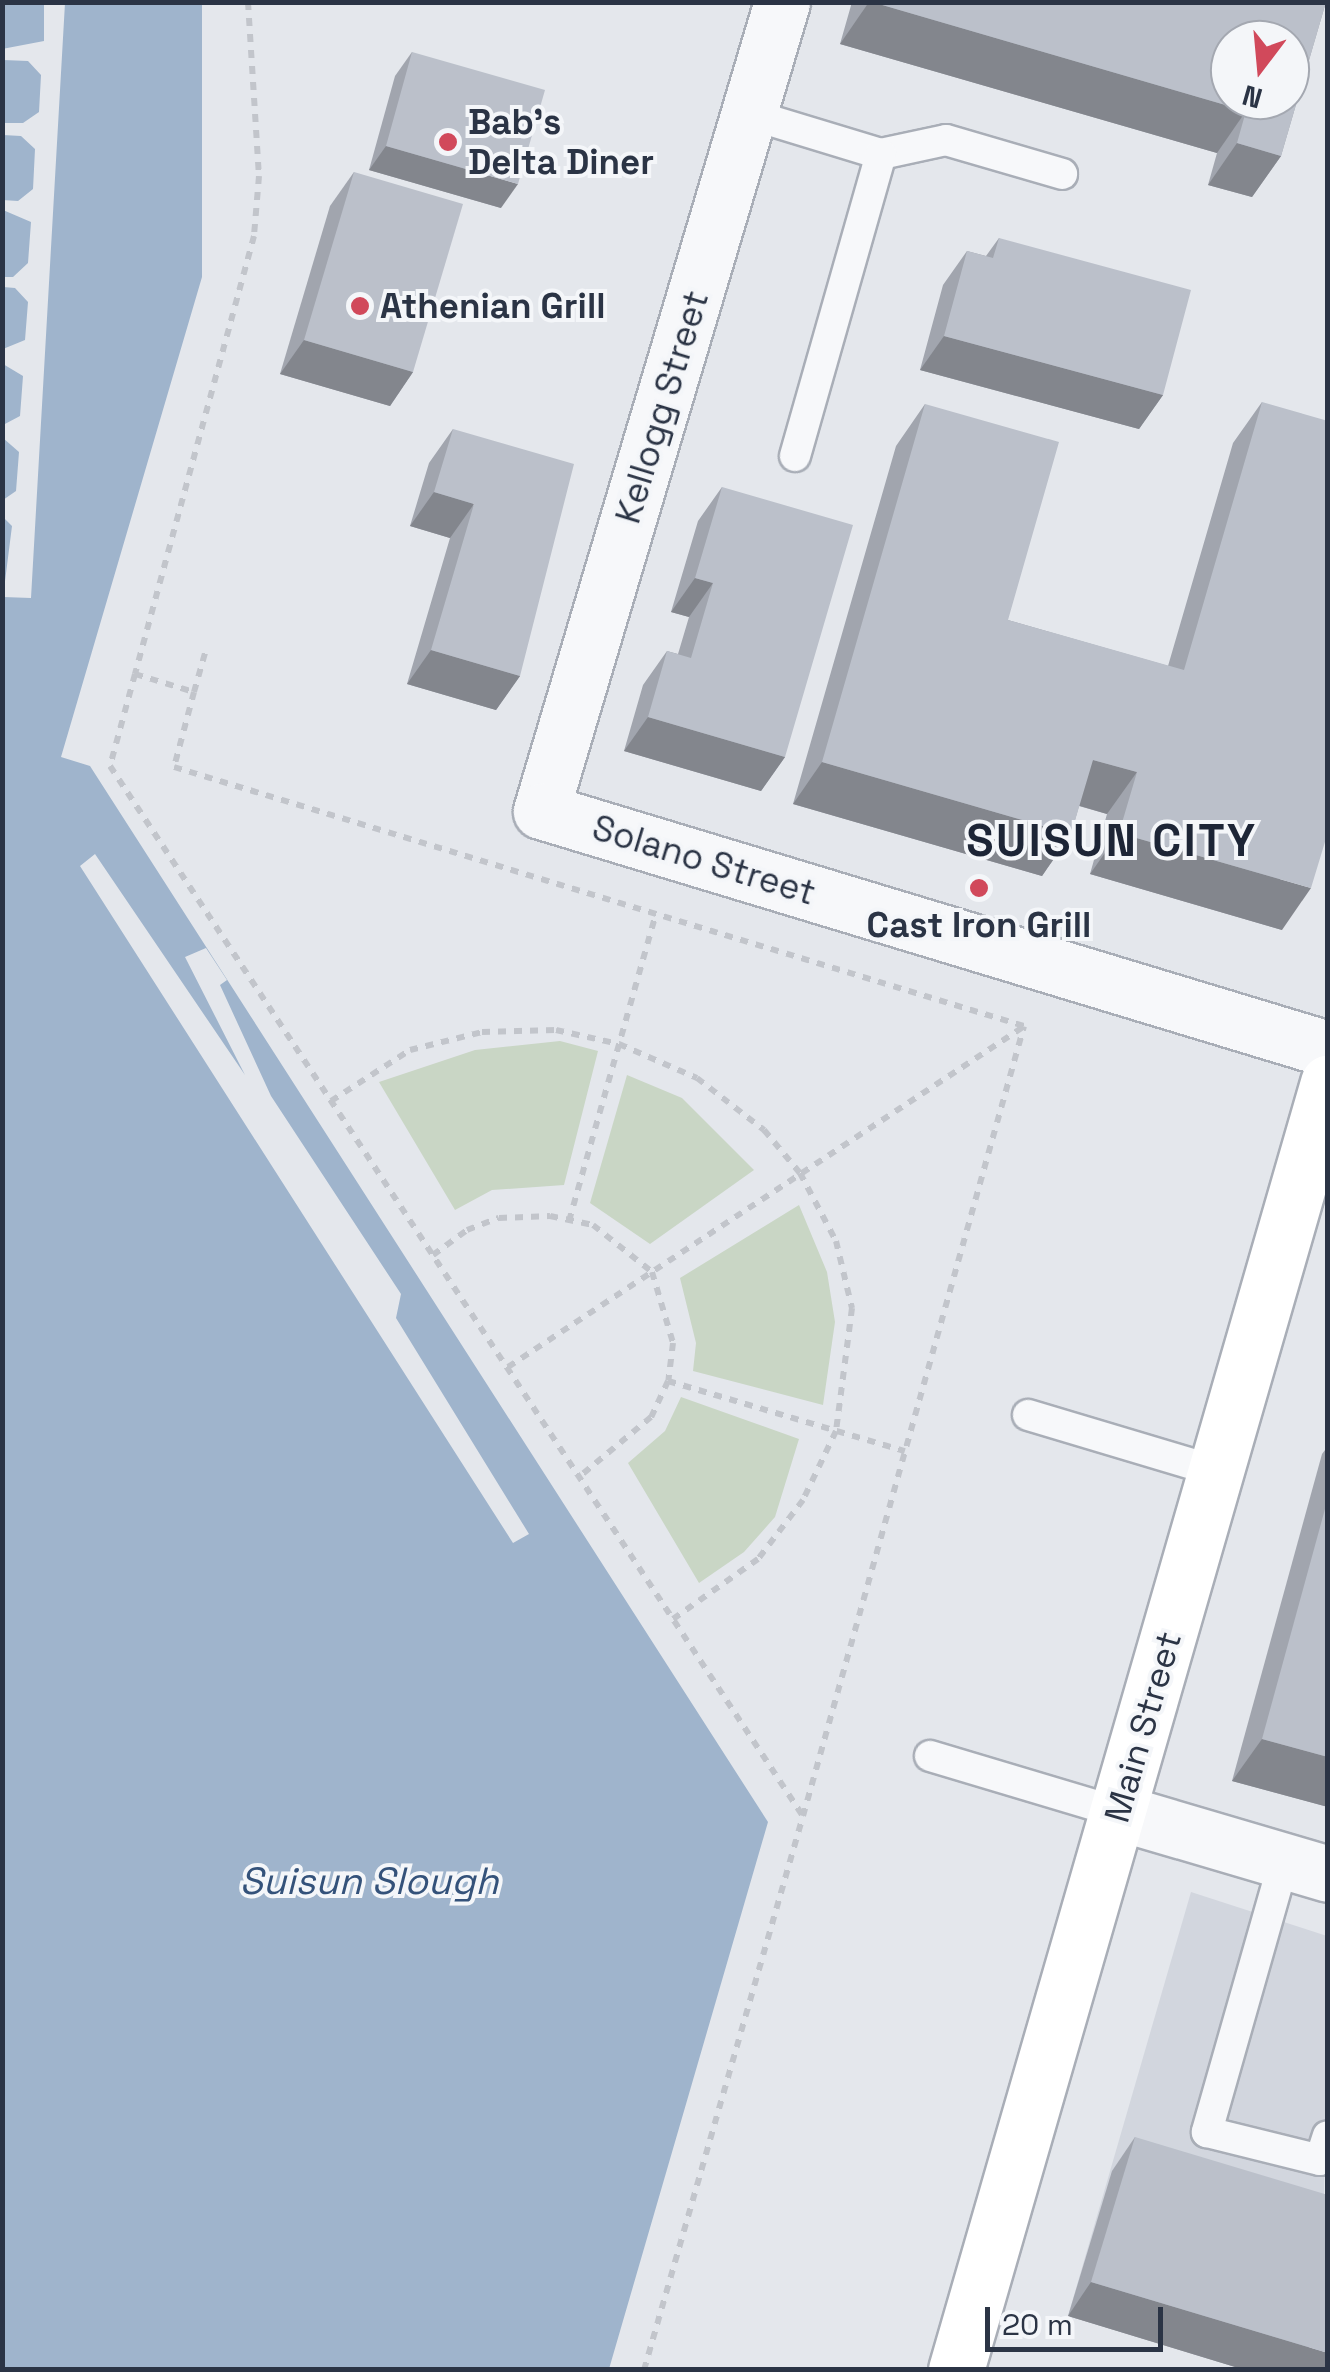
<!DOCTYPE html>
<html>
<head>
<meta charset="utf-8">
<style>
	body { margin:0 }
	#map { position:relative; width:1330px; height:2372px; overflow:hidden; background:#e4e7ec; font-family:"Space Grotesk",sans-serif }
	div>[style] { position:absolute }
	.built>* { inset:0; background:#d2d6de }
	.green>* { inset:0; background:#c9d6c5 }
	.water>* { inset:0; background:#9fb4cc }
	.pier>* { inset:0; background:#e4e7ec }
	.path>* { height:6px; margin-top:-3px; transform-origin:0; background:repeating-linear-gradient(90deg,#c2c5cb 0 8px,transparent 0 16px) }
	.roads { filter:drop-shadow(2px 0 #a9aeb7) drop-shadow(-2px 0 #a9aeb7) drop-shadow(0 2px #a9aeb7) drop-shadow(0 -2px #a9aeb7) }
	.service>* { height:30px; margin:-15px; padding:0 15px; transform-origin:15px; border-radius:15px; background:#f7f8fa }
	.minor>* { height:55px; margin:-27.5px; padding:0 27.5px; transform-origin:27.5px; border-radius:27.5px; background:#f7f8fa }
	.secondary>* { height:55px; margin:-27.5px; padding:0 27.5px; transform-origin:27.5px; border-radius:27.5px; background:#fff }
	.wall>* { inset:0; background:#a1a5ae }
	.shaded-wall>* { inset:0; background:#83868d }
	.building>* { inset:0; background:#bbc0ca }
	.dots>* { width:28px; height:28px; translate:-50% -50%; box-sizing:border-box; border:5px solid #f4f6f9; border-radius:50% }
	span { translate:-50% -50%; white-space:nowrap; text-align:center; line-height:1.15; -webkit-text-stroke:8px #f4f6f9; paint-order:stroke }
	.poi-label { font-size:35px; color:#2b3445; font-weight:700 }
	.left { translate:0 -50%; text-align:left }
	.street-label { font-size:35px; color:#2b3445 }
	.water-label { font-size:38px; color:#34527a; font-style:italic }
	.district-label { font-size:45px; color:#1d2536; font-weight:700; letter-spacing:2.5px }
	.frame { position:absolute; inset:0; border:5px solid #2b3445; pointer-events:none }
	.north { position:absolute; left:1210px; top:20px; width:100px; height:100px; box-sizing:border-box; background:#f4f6f9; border:2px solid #a4a8b1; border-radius:50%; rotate:196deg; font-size:28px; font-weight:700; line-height:40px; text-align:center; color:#2b3445 }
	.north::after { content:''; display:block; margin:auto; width:35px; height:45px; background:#d1495b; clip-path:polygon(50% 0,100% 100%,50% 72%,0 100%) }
	.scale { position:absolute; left:985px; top:2307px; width:178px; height:45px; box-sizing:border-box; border:5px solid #2b3445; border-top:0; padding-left:12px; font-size:30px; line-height:35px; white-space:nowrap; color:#2b3445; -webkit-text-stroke:8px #f4f6f9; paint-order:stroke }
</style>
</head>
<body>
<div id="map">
	<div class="built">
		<i style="clip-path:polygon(1191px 1892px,1327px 1936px,1322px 2369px,1245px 2369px,1068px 2316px)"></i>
	</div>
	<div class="green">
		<i style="clip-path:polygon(560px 1041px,598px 1051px,564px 1185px,492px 1190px,455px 1210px,379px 1082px,475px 1050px)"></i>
		<i style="clip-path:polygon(627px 1075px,682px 1098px,754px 1170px,650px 1244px,590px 1203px)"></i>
		<i style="clip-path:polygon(799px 1205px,827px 1272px,835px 1322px,823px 1405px,693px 1371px,696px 1343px,680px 1278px)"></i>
		<i style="clip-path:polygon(681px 1397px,799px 1439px,775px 1517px,744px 1552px,699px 1583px,628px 1463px,665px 1431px)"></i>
	</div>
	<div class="water">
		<i style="clip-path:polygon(3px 3px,202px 3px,202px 277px,61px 757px,90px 766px,768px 1822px,609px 2369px,3px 2370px)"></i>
	</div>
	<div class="pier">
		<i style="clip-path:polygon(44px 3px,65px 3px,31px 598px,3px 597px,12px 526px,3px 517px,3px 500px,16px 491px,19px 452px,3px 438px,3px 425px,20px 416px,23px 376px,3px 364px,3px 349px,25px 340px,28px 302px,15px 288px,3px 287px,3px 277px,13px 277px,28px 263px,31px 222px,3px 210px,2px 200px,18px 201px,33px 189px,35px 149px,21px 136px,3px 135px,2px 123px,23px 123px,39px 112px,41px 75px,28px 61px,3px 60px,2px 49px,44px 41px)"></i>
		<i style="clip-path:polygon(95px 854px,245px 1075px,185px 957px,206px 948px,227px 980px,220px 985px,271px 1096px,401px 1294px,396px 1318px,529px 1534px,513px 1543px,80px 866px)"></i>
	</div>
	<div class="path">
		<i style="left:248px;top:2px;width:174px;rotate:86.4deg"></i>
		<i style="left:259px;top:176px;width:60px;rotate:94.8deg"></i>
		<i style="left:254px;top:236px;width:454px;rotate:105.2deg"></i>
		<i style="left:135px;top:674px;width:62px;rotate:17deg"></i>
		<i style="left:194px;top:692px;width:78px;rotate:104.9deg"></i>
		<i style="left:174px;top:767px;width:889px;rotate:16.95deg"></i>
		<i style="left:135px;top:674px;width:95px;rotate:105.2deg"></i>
		<i style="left:110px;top:766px;width:1258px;rotate:56.58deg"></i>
		<i style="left:803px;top:1816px;width:820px;rotate:-74.37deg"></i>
		<i style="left:194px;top:692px;width:41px;rotate:-74.2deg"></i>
		<i style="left:331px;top:1101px;width:94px;rotate:-32.8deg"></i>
		<i style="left:410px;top:1050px;width:74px;rotate:-14deg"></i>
		<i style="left:482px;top:1032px;width:74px;rotate:-1.5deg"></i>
		<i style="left:556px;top:1030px;width:65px;rotate:12.5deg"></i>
		<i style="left:619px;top:1044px;width:85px;rotate:23.6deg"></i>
		<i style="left:697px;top:1078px;width:85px;rotate:37.8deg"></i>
		<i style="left:764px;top:1130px;width:56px;rotate:50.1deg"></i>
		<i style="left:800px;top:1173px;width:77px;rotate:62.1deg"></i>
		<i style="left:836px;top:1241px;width:69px;rotate:76.6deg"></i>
		<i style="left:852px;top:1308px;width:124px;rotate:97.4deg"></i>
		<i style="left:836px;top:1431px;width:76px;rotate:115.6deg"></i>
		<i style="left:803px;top:1500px;width:74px;rotate:127.3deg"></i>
		<i style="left:758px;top:1559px;width:104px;rotate:144.8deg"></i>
		<i style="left:569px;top:1221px;width:319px;rotate:-74.2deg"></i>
		<i style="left:433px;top:1255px;width:42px;rotate:-36.3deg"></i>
		<i style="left:467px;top:1230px;width:34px;rotate:-21deg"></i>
		<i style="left:499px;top:1218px;width:51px;rotate:-2.2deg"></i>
		<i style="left:550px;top:1216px;width:44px;rotate:11.8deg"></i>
		<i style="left:593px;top:1225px;width:75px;rotate:38.5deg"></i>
		<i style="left:652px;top:1272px;width:74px;rotate:73.5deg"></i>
		<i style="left:673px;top:1343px;width:38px;rotate:97deg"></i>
		<i style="left:668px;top:1381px;width:40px;rotate:115deg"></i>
		<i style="left:651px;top:1417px;width:94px;rotate:140.2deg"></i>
		<i style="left:508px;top:1367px;width:617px;rotate:-33.43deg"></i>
		<i style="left:668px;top:1381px;width:247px;rotate:16.5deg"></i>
		<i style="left:644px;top:2370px;width:576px;rotate:-73.99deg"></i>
	</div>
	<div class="roads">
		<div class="service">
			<i style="left:749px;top:114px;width:138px;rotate:16.9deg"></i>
			<i style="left:881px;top:154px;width:66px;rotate:-12.2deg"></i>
			<i style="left:946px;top:140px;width:121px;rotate:16.3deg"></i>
			<i style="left:795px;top:456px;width:314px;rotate:-74.1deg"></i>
			<i style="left:1028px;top:1415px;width:196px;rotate:16.6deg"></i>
			<i style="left:930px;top:1756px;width:196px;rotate:16.6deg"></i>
			<i style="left:1284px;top:1861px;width:282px;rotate:105.9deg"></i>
			<i style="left:1207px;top:2132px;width:116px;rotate:13.9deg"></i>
			<i style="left:1320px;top:2160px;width:25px;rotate:-72deg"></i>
		</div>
		<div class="minor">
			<i style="left:782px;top:2px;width:844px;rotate:106.59deg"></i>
			<i style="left:541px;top:811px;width:822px;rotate:16.83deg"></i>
			<i style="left:1118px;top:1812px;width:219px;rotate:16.4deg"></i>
		</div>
		<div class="secondary">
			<i style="left:956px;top:2370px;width:1340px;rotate:-73.88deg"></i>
		</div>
	</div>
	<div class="wall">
		<i style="clip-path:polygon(852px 2px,1326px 2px,1281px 156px,1252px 197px,1208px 185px,1217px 153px,840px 44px)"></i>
		<i style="clip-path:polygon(412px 52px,501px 208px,369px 170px,395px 76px)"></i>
		<i style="clip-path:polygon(354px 172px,413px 372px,390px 406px,280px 374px,330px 206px)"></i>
		<i style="clip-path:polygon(999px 238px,1163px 395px,1139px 429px,920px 370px,943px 285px,967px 251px,986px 256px)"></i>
		<i style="clip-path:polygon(1262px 402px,1282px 930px,1090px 874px,1107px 814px,1079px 806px,1071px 834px,1042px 876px,793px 804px,896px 446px,925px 404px,1008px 620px,1168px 666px,1233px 443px)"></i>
		<i style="clip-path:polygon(453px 429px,520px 676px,496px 710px,407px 684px,450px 538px,410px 526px,429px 463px)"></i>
		<i style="clip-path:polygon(722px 487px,785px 757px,761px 791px,624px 751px,643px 685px,667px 651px,678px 654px,689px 617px,671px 612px,698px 521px)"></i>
		<i style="clip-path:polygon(1328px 1446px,1328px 1807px,1232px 1781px,1322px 1454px)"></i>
		<i style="clip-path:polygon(1135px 2137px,1328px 2370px,1245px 2370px,1068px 2316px,1112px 2171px)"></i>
	</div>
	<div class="shaded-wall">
		<i style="clip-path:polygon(869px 2px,872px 2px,1246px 111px,1217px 153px,840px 44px)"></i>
		<i style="clip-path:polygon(1237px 143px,1281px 156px,1252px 197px,1208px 185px)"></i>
		<i style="clip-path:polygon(386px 146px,518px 184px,501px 208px,369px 170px)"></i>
		<i style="clip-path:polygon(944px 336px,1163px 395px,1139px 429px,920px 370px)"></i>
		<i style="clip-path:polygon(304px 340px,413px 372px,390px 406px,280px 374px)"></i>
		<i style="clip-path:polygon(434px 492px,474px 504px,450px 538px,410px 526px)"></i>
		<i style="clip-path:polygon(695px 578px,713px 583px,689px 617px,671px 612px)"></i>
		<i style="clip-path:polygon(431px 650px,520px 676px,496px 710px,407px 684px)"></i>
		<i style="clip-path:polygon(648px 717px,785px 757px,761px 791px,624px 751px)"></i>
		<i style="clip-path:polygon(1093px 760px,1137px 772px,1107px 814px,1063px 801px)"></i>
		<i style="clip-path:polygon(822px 762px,1071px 834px,1042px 876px,793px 804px)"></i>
		<i style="clip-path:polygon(1119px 833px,1311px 888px,1282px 930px,1090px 874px)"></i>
		<i style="clip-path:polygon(1262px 1739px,1328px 1757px,1328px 1807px,1232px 1781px)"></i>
		<i style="clip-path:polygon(1091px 2282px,1328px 2353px,1328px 2370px,1245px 2370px,1068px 2316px)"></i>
	</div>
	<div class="building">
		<i style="clip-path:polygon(evenodd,872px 2px,1326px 2px,1281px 156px,1237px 143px,1246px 111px,872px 2px,1230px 40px,1290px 40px,1290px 100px,1230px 100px,1230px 40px)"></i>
		<i style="clip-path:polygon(412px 52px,545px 90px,518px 184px,386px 146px)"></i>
		<i style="clip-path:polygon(354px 172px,463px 204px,413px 372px,304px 340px)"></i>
		<i style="clip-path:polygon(999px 238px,1191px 290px,1163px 395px,944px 336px,967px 251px,993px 258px)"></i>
		<i style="clip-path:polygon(1262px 402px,1328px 421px,1328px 832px,1311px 888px,1119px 833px,1137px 772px,1093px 760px,1071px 834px,822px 762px,925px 404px,1059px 442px,1008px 620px,1184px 670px)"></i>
		<i style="clip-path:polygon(453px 429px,574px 464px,520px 676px,431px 650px,474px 504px,434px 492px)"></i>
		<i style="clip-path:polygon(722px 487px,853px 525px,785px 757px,648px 717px,667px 651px,691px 658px,713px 583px,695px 578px)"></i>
		<i style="clip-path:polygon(1328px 1498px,1328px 1757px,1262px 1739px)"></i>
		<i style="clip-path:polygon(1135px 2137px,1328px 2195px,1328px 2353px,1091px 2282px)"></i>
	</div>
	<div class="dots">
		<i style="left:448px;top:142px;background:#d1495b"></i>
		<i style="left:360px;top:306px;background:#d1495b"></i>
		<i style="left:979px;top:888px;background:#d1495b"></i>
	</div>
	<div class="poi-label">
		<span class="left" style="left:468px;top:142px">Bab's<br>Delta Diner</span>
		<span class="left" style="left:380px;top:306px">Athenian Grill</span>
		<span style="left:979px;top:925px">Cast Iron Grill</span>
	</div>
	<div class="street-label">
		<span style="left:662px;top:407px;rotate:-73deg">Kellogg Street</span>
		<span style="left:704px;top:860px;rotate:17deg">Solano Street</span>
		<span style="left:1143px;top:1727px;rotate:-74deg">Main Street</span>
	</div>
	<div class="water-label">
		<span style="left:369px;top:1882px">Suisun Slough</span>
	</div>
	<div class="district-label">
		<span style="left:1112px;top:841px">SUISUN CITY</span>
	</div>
	<div class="frame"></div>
	<div class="north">N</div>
	<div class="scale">20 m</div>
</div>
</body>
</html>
